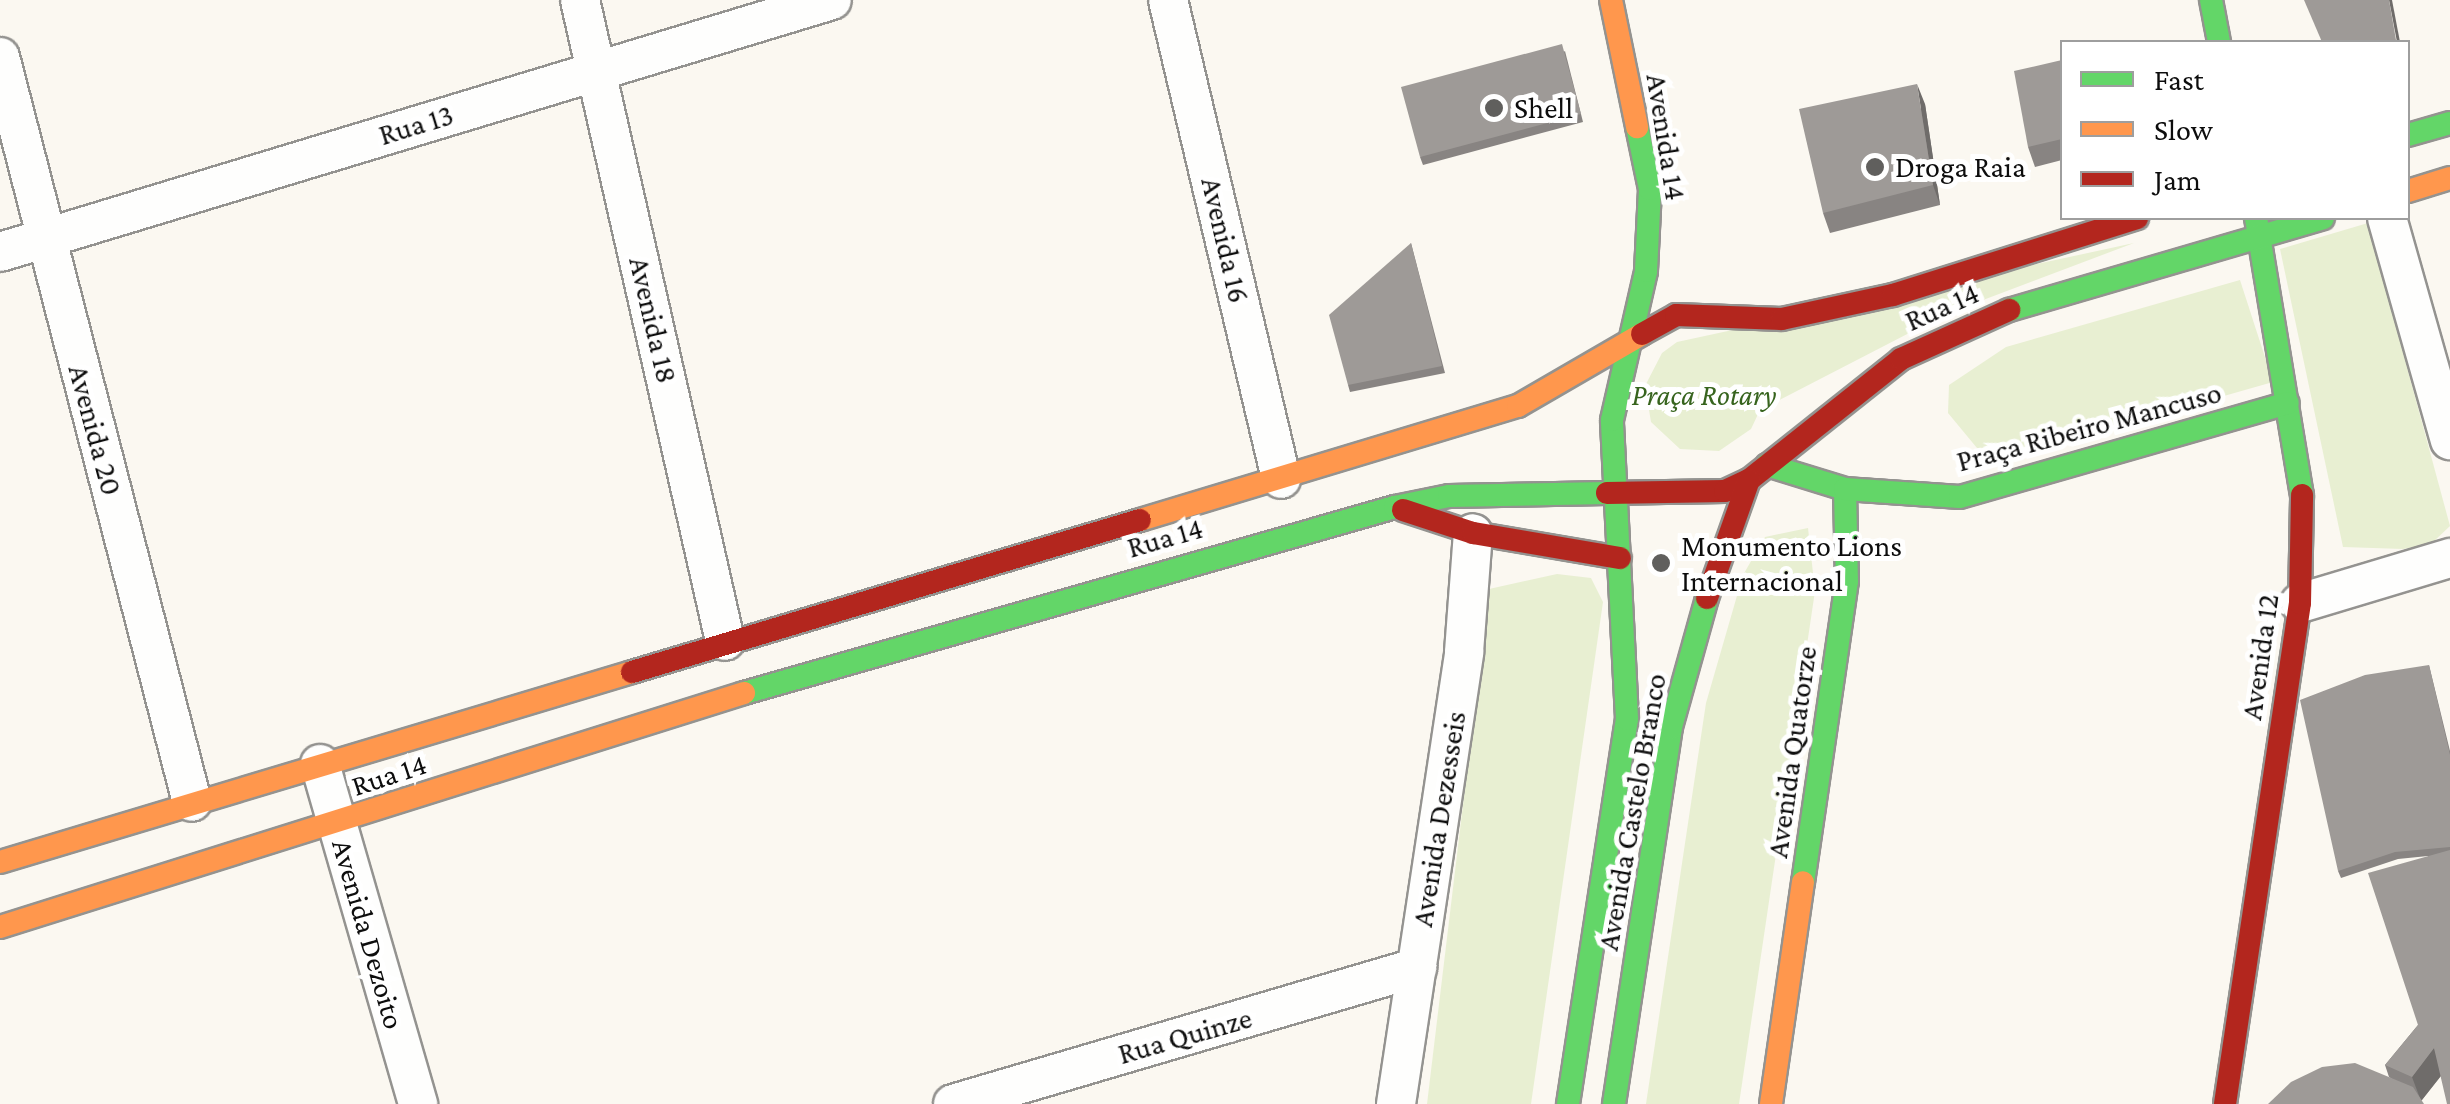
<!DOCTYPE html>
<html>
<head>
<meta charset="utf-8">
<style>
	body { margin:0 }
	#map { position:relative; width:2450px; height:1104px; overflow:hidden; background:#fbf8f1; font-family:"Crimson Pro",serif }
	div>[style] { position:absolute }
	.green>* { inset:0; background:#e8efd2 }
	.roads { filter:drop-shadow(2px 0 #949390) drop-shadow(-2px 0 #949390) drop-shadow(0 2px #949390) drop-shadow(0 -2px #949390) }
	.street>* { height:38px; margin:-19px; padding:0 19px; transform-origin:19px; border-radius:19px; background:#fefefd }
	.fast>* { height:22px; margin:-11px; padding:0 11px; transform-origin:11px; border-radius:11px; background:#63d668 }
	.slow>* { height:22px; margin:-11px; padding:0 11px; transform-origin:11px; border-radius:11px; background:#ff974d }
	.jam>* { height:22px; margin:-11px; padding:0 11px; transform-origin:11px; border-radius:11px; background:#b3261e }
	.wall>* { inset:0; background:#888482 }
	.shaded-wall>* { inset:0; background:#6f6c6a }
	.building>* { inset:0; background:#9e9a97 }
	.dots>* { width:28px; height:28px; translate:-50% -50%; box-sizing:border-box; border:5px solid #fff; border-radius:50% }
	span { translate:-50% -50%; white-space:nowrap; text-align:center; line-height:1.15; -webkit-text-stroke:10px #fff; paint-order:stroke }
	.poi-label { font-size:30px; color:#0d0d0d }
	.left { translate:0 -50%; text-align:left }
	.street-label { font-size:30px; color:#0d0d0d }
	.park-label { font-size:30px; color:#37641e; font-style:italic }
	.legend { position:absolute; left:2060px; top:40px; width:350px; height:180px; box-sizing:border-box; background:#fff; border:2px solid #9e9e9e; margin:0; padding:12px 18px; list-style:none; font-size:30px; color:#0d0d0d }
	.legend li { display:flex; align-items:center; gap:20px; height:50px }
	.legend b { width:50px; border:2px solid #9e9e9e }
</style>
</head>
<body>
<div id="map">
	<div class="green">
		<i style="clip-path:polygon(2368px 223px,2450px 526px,2431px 544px,2403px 549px,2343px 547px,2280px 249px)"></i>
		<i style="clip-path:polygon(2134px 243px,1946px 314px,1760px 410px,1751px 429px,1719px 451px,1680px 449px,1651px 422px,1645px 386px,1662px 353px,1677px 342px)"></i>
		<i style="clip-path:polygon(2240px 280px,2273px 382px,2031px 451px,1977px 448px,1948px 413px,1949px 385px,2006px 347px)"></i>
		<i style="clip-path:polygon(1808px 528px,1815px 591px,1739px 1104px,1646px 1104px,1706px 703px,1743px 575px,1765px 537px)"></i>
		<i style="clip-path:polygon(1557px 574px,1591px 578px,1603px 602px,1531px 1104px,1427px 1104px,1489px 589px)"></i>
	</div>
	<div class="roads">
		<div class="street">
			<i style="left:580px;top:0;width:657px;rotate:77.25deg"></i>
			<i style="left:1168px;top:0;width:492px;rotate:76.7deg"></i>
			<i style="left:0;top:57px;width:769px;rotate:75.55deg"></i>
			<i style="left:2387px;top:218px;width:231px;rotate:74.2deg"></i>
			<i style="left:0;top:252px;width:869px;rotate:-16.85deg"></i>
			<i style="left:2300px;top:603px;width:157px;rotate:-16.7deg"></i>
			<i style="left:320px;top:764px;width:354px;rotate:73.9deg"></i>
			<i style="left:953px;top:1104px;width:484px;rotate:-16.4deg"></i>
			<i style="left:1396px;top:1104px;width:457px;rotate:-81.4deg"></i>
			<i style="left:1464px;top:652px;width:119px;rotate:-85.7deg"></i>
		</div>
		<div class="fast">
			<i style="left:2211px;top:0;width:43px;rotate:79.2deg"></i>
			<i style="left:2408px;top:135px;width:44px;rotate:-15.9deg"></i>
			<i style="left:2256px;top:218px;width:281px;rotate:80.6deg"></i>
			<i style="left:2009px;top:310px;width:327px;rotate:-16.3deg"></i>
			<i style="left:1767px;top:465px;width:82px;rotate:17.1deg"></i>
			<i style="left:1845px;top:489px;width:92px;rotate:88.8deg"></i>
			<i style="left:1847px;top:581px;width:304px;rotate:98.3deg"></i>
			<i style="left:1845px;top:489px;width:115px;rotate:4deg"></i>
			<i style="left:1960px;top:497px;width:341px;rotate:-16deg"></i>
			<i style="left:744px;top:693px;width:677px;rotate:-15.95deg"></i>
			<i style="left:1395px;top:507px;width:55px;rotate:-11.5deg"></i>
			<i style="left:1449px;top:496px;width:158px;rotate:-1.1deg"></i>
			<i style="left:1568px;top:1104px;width:389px;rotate:-81.3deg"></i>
			<i style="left:1627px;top:719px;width:299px;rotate:-92.9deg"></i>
			<i style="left:1612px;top:420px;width:153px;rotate:-77.1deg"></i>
			<i style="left:1646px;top:271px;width:82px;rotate:-87.2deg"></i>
			<i style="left:1650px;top:189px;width:63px;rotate:-101.8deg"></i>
			<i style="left:1614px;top:1104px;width:381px;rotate:-81.4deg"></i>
			<i style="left:1671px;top:727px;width:134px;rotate:-74.4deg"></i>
		</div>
		<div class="slow">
			<i style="left:1611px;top:0;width:130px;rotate:78.4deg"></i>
			<i style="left:2408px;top:191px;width:44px;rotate:-17.2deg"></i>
			<i style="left:1140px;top:520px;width:395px;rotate:-16.8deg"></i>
			<i style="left:1518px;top:406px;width:143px;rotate:-30.1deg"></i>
			<i style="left:0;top:862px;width:660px;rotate:-16.73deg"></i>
			<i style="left:0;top:927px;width:780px;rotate:-17.46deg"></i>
			<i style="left:1771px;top:1104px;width:224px;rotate:-81.8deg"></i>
		</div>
		<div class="jam">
			<i style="left:1642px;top:334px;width:39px;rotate:-29deg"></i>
			<i style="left:1676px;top:315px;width:106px;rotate:2.2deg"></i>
			<i style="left:1782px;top:319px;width:114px;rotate:-12.2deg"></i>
			<i style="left:1893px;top:295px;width:256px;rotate:-17.5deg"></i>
			<i style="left:1607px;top:493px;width:118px;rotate:-1deg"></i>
			<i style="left:1725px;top:491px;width:26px;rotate:-25deg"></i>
			<i style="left:1749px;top:480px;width:194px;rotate:-38.5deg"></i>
			<i style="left:1901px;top:359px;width:119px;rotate:-24.4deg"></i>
			<i style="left:1403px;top:510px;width:74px;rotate:18.2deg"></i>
			<i style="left:1473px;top:533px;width:149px;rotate:9.7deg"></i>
			<i style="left:1707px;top:598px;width:125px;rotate:-70.4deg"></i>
			<i style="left:632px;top:672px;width:530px;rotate:-16.66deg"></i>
			<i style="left:2225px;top:1104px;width:507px;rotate:-81.49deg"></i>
			<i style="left:2300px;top:603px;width:108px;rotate:-88.9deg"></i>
		</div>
	</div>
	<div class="wall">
		<i style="clip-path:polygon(1565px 51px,1583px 122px,1423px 165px,1420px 157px)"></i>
		<i style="clip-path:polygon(2062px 60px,2062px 160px,2035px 167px,2028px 147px)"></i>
		<i style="clip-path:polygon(1925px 104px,1940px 205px,1830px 233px,1823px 213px)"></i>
		<i style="clip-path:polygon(1411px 243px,1445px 373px,1350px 392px,1348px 385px)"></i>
		<i style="clip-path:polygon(2429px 665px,2450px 751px,2450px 1104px,2441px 1076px,2422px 1100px,2389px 1077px,2385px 1065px,2418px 1025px,2428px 856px,2398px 859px,2341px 878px,2338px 871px)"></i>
	</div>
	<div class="shaded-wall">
		<i style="clip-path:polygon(2389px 0,2392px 0,2400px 42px,2397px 42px)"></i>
		<i style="clip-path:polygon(1917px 84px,1925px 104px,1940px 205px,1933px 185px)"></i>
		<i style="clip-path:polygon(2434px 1048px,2443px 1073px,2421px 1101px,2412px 1077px)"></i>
	</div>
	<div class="building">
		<i style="clip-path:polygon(2304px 0,2389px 0,2396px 40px,2388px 42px,2322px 42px)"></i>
		<i style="clip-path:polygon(1562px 44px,1581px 114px,1420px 157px,1401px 87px)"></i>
		<i style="clip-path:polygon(2062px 60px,2062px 139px,2028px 147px,2014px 71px)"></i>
		<i style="clip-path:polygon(1917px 84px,1933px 185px,1823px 213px,1799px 109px)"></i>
		<i style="clip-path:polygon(1411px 243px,1442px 366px,1348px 385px,1329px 315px)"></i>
		<i style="clip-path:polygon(2429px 665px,2450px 755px,2450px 847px,2395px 852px,2338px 871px,2300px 700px,2365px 675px)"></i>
		<i style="clip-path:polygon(2450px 850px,2450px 1104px,2447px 1104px,2434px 1048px,2412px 1077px,2385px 1065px,2418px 1025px,2368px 873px)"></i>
		<i style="clip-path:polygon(2355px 1063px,2413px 1087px,2424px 1104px,2268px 1104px,2291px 1082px,2322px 1067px)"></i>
	</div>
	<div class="dots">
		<i style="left:1494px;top:108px;background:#605f5d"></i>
		<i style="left:1875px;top:167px;background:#605f5d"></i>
		<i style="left:1661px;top:563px;background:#605f5d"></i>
	</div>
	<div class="poi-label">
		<span class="left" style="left:1514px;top:108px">Shell</span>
		<span class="left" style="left:1895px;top:167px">Droga Raia</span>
		<span class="left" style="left:1681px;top:563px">Monumento Lions<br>Internacional</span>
	</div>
	<div class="street-label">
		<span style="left:416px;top:125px;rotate:-17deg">Rua 13</span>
		<span style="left:1666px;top:137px;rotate:81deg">Avenida 14</span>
		<span style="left:1225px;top:240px;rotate:77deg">Avenida 16</span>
		<span style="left:1942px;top:307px;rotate:-24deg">Rua 14</span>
		<span style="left:653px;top:320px;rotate:77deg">Avenida 18</span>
		<span style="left:2089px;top:427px;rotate:-15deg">Praça Ribeiro Mancuso</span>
		<span style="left:95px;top:430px;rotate:75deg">Avenida 20</span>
		<span style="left:1165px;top:538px;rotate:-16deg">Rua 14</span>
		<span style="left:2260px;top:657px;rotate:-82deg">Avenida 12</span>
		<span style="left:1792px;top:752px;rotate:-82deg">Avenida Quatorze</span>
		<span style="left:389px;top:775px;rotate:-18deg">Rua 14</span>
		<span style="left:1632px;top:812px;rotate:-80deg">Avenida Castelo Branco</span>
		<span style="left:1439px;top:819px;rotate:-81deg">Avenida Dezesseis</span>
		<span style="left:368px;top:934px;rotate:74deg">Avenida Dezoito</span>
		<span style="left:1185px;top:1036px;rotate:-16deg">Rua Quinze</span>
	</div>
	<div class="park-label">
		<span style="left:1704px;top:395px">Praça Rotary</span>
	</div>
	<ul class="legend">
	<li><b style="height:12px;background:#63d668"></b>Fast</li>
	<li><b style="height:12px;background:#ff974d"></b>Slow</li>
	<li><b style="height:12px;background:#b3261e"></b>Jam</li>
	</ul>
</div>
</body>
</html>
